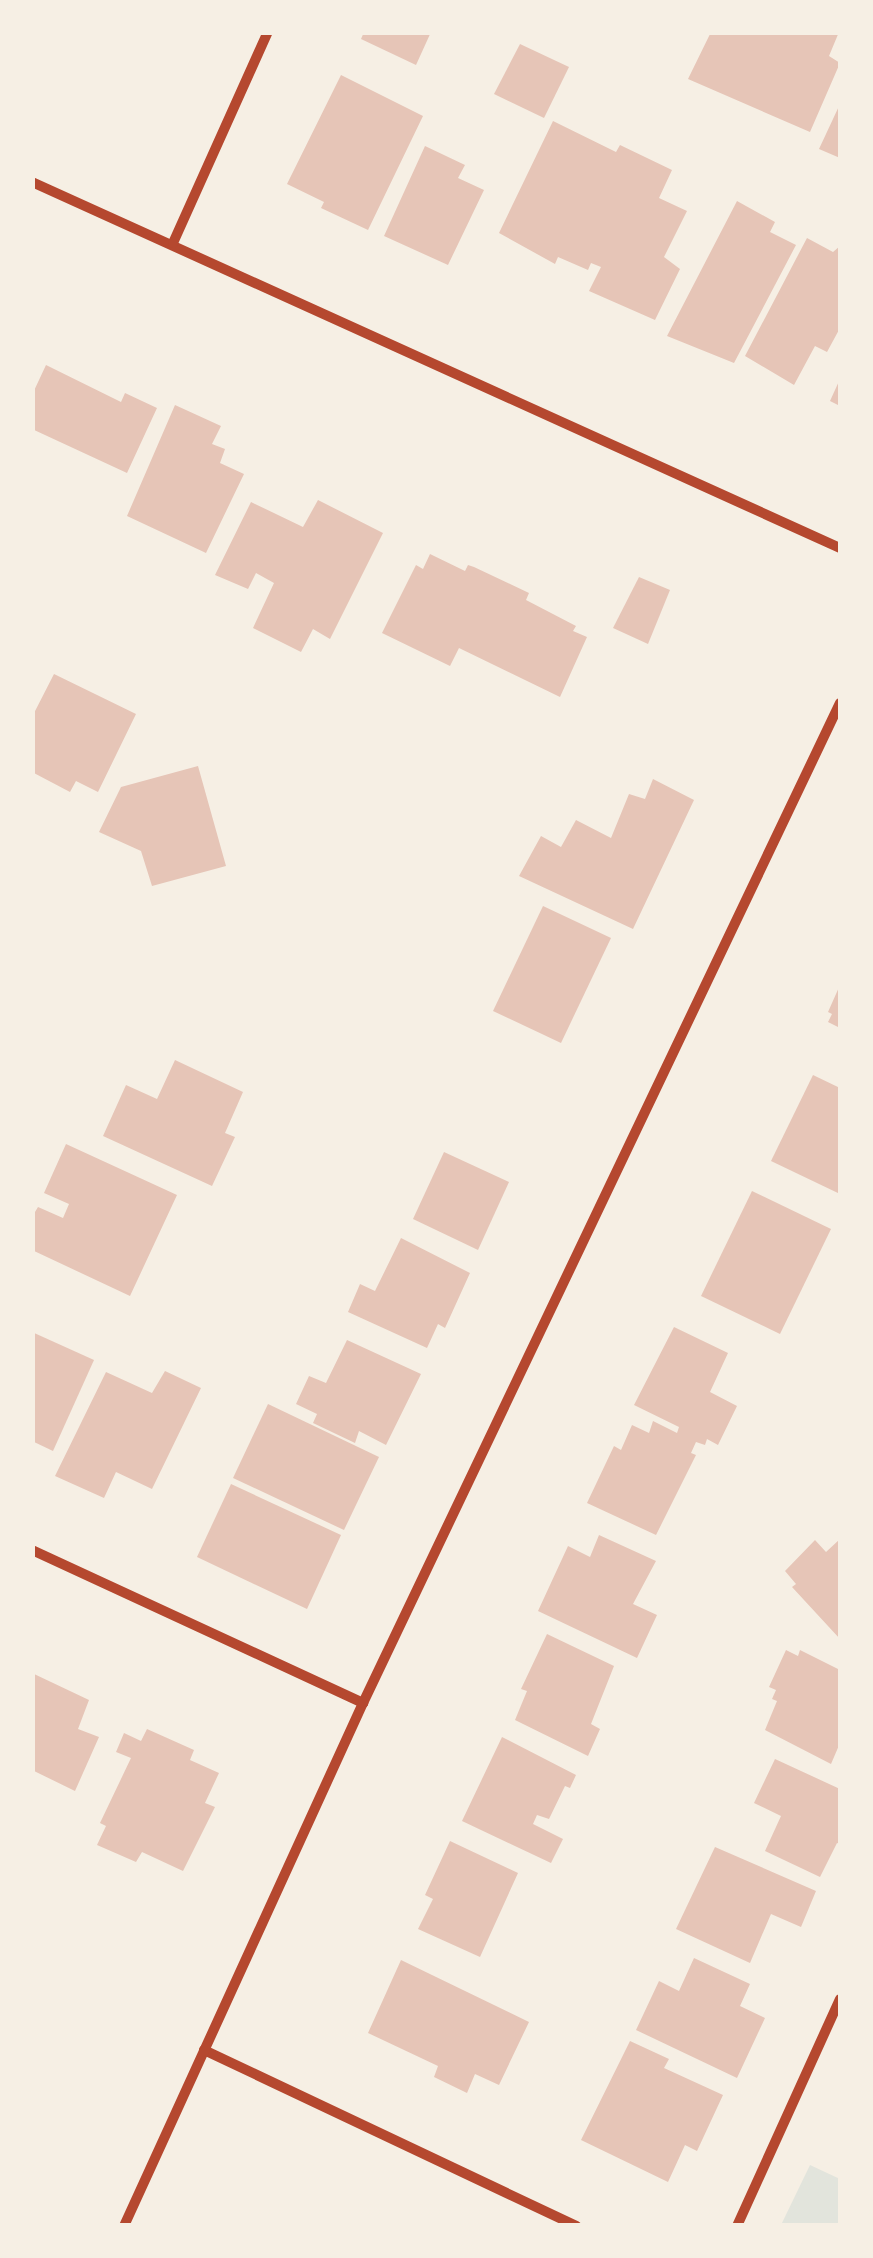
<!DOCTYPE html>
<html>
<head>
<meta charset="utf-8">
<style>
	body { margin:0 }
	#map { position:relative; width:873px; height:2258px; overflow:hidden; background:#f6efe4; font-family:"Titillium Web",sans-serif }
	div>[style] { position:absolute }
	.green>* { inset:0; background:#e2e4dc }
	.building>* { inset:0; background:#e6c5b7 }
	.minor>* { height:10px; margin:-5px; padding:0 5px; transform-origin:5px; border-radius:5px; background:#b5482f }
	span { translate:-50% -50%; white-space:nowrap; text-align:center; line-height:1.15; -webkit-text-stroke:8px #f6efe4; paint-order:stroke }
	.frame { position:absolute; inset:0; border:35px solid #f6efe4; pointer-events:none }
</style>
</head>
<body>
<div id="map">
	<div class="green">
		<i style="clip-path:polygon(810px 2165px,840px 2179px,840px 2225px,781px 2225px)"></i>
	</div>
	<div class="building">
		<i style="clip-path:polygon(364px 32px,431px 32px,416px 65px,361px 39px)"></i>
		<i style="clip-path:polygon(711px 32px,839px 32px,829px 56px,840px 63px,810px 132px,688px 79px)"></i>
		<i style="clip-path:polygon(520px 44px,569px 67px,544px 118px,494px 94px)"></i>
		<i style="clip-path:polygon(341px 75px,423px 116px,368px 230px,321px 208px,324px 202px,287px 184px)"></i>
		<i style="clip-path:polygon(840px 104px,840px 158px,819px 149px)"></i>
		<i style="clip-path:polygon(553px 121px,616px 152px,620px 145px,672px 170px,659px 198px,687px 211px,664px 257px,680px 269px,655px 320px,589px 291px,601px 267px,591px 263px,588px 270px,558px 257px,555px 264px,499px 233px)"></i>
		<i style="clip-path:polygon(425px 146px,465px 165px,458px 178px,484px 190px,448px 265px,384px 236px)"></i>
		<i style="clip-path:polygon(737px 201px,775px 222px,770px 232px,796px 245px,734px 363px,667px 336px)"></i>
		<i style="clip-path:polygon(807px 238px,833px 252px,840px 246px,840px 328px,827px 352px,815px 346px,794px 385px,745px 356px)"></i>
		<i style="clip-path:polygon(46px 365px,121px 402px,125px 393px,157px 408px,127px 473px,32px 429px,32px 395px)"></i>
		<i style="clip-path:polygon(840px 379px,840px 406px,830px 401px)"></i>
		<i style="clip-path:polygon(175px 405px,221px 426px,212px 444px,225px 449px,220px 463px,244px 474px,206px 553px,127px 516px)"></i>
		<i style="clip-path:polygon(318px 500px,383px 533px,330px 639px,313px 629px,301px 652px,253px 628px,274px 583px,256px 573px,248px 589px,215px 575px,251px 502px,303px 527px)"></i>
		<i style="clip-path:polygon(430px 554px,465px 571px,468px 565px,474px 567px,529px 593px,526px 600px,576px 626px,573px 631px,587px 637px,560px 697px,459px 648px,450px 666px,382px 633px,416px 565px,423px 569px)"></i>
		<i style="clip-path:polygon(639px 577px,670px 590px,648px 644px,613px 628px)"></i>
		<i style="clip-path:polygon(54px 674px,136px 714px,98px 792px,76px 781px,70px 792px,32px 772px,32px 717px)"></i>
		<i style="clip-path:polygon(198px 766px,226px 866px,152px 886px,141px 851px,99px 832px,121px 787px)"></i>
		<i style="clip-path:polygon(653px 779px,694px 800px,633px 929px,519px 876px,541px 836px,561px 847px,576px 820px,611px 838px,629px 794px,645px 799px)"></i>
		<i style="clip-path:polygon(543px 906px,611px 938px,561px 1043px,493px 1011px)"></i>
		<i style="clip-path:polygon(840px 985px,840px 1028px,828px 1022px,832px 1014px,828px 1012px)"></i>
		<i style="clip-path:polygon(175px 1060px,243px 1092px,225px 1133px,235px 1137px,212px 1186px,103px 1136px,126px 1085px,157px 1099px)"></i>
		<i style="clip-path:polygon(813px 1075px,840px 1088px,840px 1194px,771px 1161px)"></i>
		<i style="clip-path:polygon(66px 1144px,177px 1195px,130px 1296px,32px 1250px,32px 1217px,38px 1207px,63px 1218px,69px 1204px,44px 1193px)"></i>
		<i style="clip-path:polygon(444px 1152px,509px 1182px,478px 1250px,413px 1219px)"></i>
		<i style="clip-path:polygon(752px 1191px,831px 1229px,780px 1334px,701px 1296px)"></i>
		<i style="clip-path:polygon(401px 1238px,470px 1273px,445px 1328px,438px 1324px,427px 1348px,348px 1312px,360px 1284px,375px 1291px)"></i>
		<i style="clip-path:polygon(674px 1327px,728px 1353px,710px 1392px,737px 1406px,718px 1445px,707px 1439px,705px 1445px,696px 1442px,691px 1453px,696px 1455px,656px 1535px,587px 1503px,614px 1446px,621px 1450px,632px 1425px,649px 1433px,653px 1421px,677px 1433px,679px 1427px,634px 1405px)"></i>
		<i style="clip-path:polygon(32px 1332px,94px 1360px,53px 1451px,32px 1441px)"></i>
		<i style="clip-path:polygon(347px 1340px,421px 1374px,386px 1445px,359px 1431px,355px 1443px,313px 1423px,317px 1414px,296px 1404px,309px 1376px,326px 1383px)"></i>
		<i style="clip-path:polygon(165px 1371px,201px 1388px,152px 1489px,116px 1472px,104px 1498px,55px 1476px,106px 1372px,152px 1393px)"></i>
		<i style="clip-path:polygon(268px 1404px,379px 1457px,344px 1530px,233px 1478px)"></i>
		<i style="clip-path:polygon(231px 1484px,341px 1535px,307px 1609px,197px 1557px)"></i>
		<i style="clip-path:polygon(599px 1535px,656px 1561px,633px 1604px,657px 1615px,637px 1658px,538px 1611px,568px 1546px,590px 1557px)"></i>
		<i style="clip-path:polygon(840px 1539px,840px 1639px,792px 1587px,796px 1584px,785px 1571px,815px 1540px,826px 1552px)"></i>
		<i style="clip-path:polygon(547px 1634px,614px 1666px,591px 1724px,600px 1729px,588px 1756px,515px 1720px,527px 1691px,521px 1689px)"></i>
		<i style="clip-path:polygon(786px 1650px,798px 1656px,800px 1650px,840px 1670px,840px 1743px,831px 1764px,765px 1730px,777px 1701px,772px 1699px,776px 1690px,769px 1687px)"></i>
		<i style="clip-path:polygon(32px 1673px,89px 1700px,78px 1729px,99px 1737px,75px 1791px,32px 1770px)"></i>
		<i style="clip-path:polygon(147px 1729px,194px 1750px,190px 1760px,219px 1773px,205px 1803px,215px 1807px,183px 1871px,142px 1852px,136px 1862px,97px 1845px,106px 1826px,100px 1823px,131px 1758px,116px 1752px,124px 1733px,141px 1741px)"></i>
		<i style="clip-path:polygon(502px 1737px,576px 1775px,570px 1788px,565px 1786px,549px 1819px,537px 1815px,533px 1824px,563px 1839px,551px 1863px,462px 1821px)"></i>
		<i style="clip-path:polygon(775px 1759px,840px 1789px,840px 1844px,837px 1843px,820px 1877px,765px 1851px,781px 1816px,754px 1803px)"></i>
		<i style="clip-path:polygon(450px 1841px,518px 1873px,480px 1957px,418px 1929px,433px 1899px,425px 1895px)"></i>
		<i style="clip-path:polygon(715px 1847px,816px 1891px,801px 1927px,771px 1914px,750px 1963px,676px 1929px)"></i>
		<i style="clip-path:polygon(694px 1958px,750px 1984px,740px 2006px,765px 2018px,737px 2078px,636px 2030px,659px 1981px,679px 1991px)"></i>
		<i style="clip-path:polygon(401px 1960px,529px 2022px,499px 2085px,475px 2074px,467px 2093px,434px 2077px,438px 2066px,368px 2033px)"></i>
		<i style="clip-path:polygon(630px 2041px,669px 2059px,664px 2068px,723px 2095px,697px 2151px,685px 2145px,668px 2182px,581px 2140px)"></i>
	</div>
	<div class="minor">
		<i style="left:32px;top:182px;width:887px;rotate:24.37deg"></i>
		<i style="left:173px;top:243px;width:231px;rotate:-65.8deg"></i>
		<i style="left:32px;top:1550px;width:365px;rotate:24.8deg"></i>
		<i style="left:204px;top:2050px;width:412px;rotate:25.3deg"></i>
		<i style="left:124px;top:2226px;width:575px;rotate:-65.44deg"></i>
		<i style="left:363px;top:1703px;width:1108px;rotate:-64.5deg"></i>
		<i style="left:737px;top:2226px;width:249px;rotate:-65.6deg"></i>
	</div>
	<div class="frame"></div>
</div>
</body>
</html>
